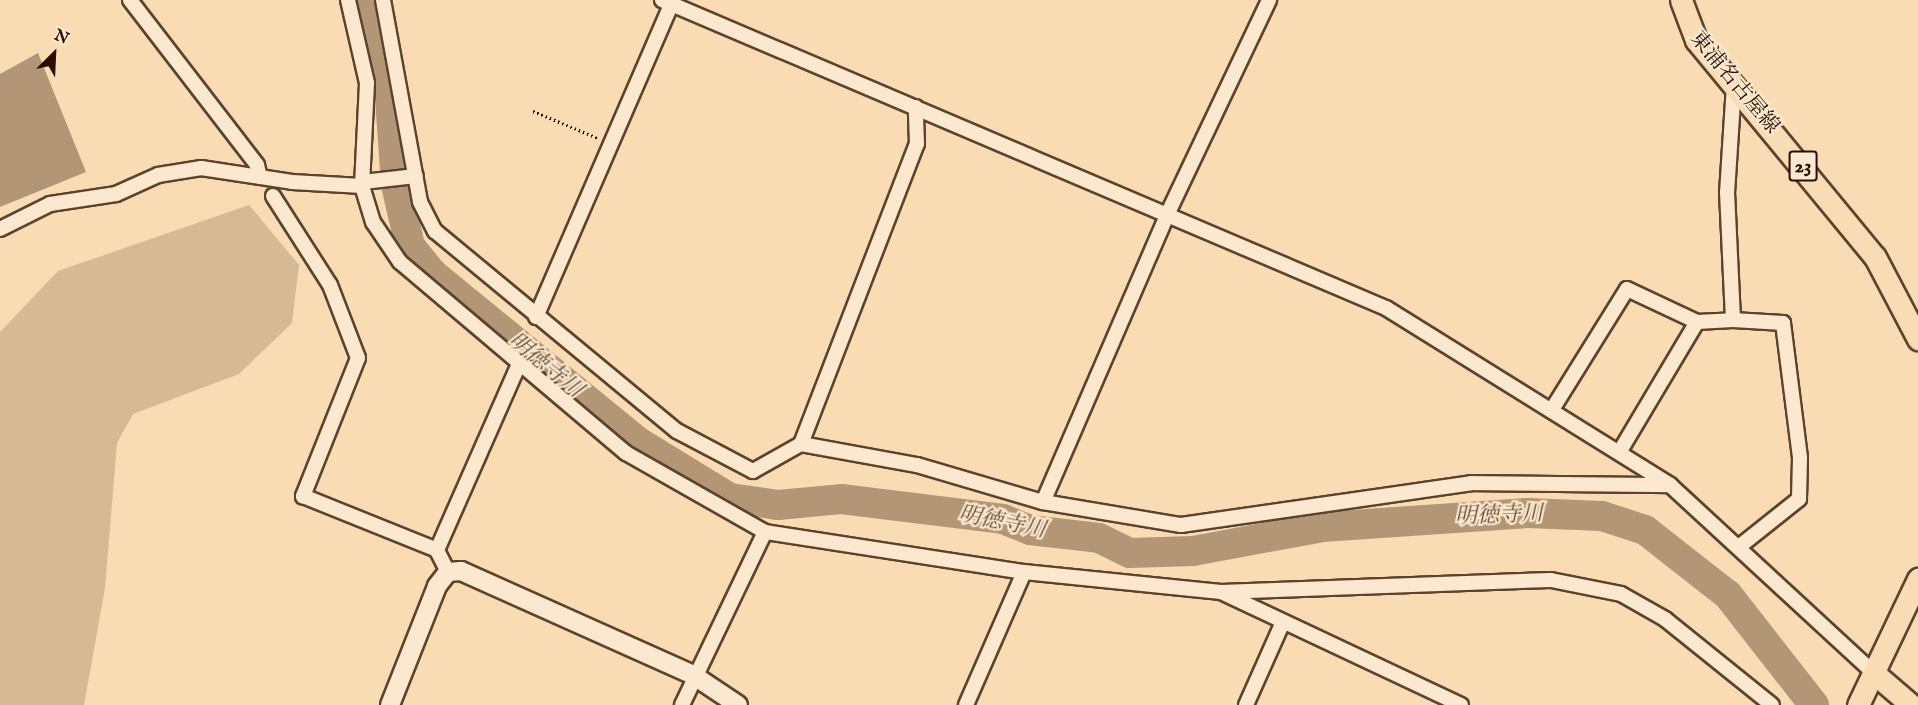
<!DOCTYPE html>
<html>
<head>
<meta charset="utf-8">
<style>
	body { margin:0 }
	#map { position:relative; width:1918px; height:705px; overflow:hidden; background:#f9dcb3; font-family:"IM FELL English","Noto Serif JP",serif }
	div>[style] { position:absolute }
	.green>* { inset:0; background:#d6b995 }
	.water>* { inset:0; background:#b29676 }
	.river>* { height:30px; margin:-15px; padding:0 15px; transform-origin:15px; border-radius:15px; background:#b29676 }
	.path>* { height:3px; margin-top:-1.5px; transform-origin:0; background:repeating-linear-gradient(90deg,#290e00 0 1.5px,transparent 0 4.5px) }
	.roads { filter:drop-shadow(2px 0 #5d422d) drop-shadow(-2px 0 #5d422d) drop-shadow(0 2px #5d422d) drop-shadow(0 -2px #5d422d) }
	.street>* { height:14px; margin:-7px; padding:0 7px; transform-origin:7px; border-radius:7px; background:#fbe8ce }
	.secondary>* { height:18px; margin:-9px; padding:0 9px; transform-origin:9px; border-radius:9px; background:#fbe8ce }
	.primary>* { height:21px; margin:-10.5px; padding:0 10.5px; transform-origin:10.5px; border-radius:10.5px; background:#f9dcb3 }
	span { translate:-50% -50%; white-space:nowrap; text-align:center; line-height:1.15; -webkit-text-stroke:4.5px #fbe8ce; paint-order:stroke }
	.shield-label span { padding:2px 4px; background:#fbe8ce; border:2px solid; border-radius:4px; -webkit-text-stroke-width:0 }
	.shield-label { font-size:20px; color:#290e00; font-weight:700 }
	.street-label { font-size:21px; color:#290e00 }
	.water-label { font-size:22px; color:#674b35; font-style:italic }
	.north { position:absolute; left:24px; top:24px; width:60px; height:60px; -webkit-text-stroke:4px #fbe8ce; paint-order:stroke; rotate:24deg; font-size:16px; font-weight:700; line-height:24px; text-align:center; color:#290e00 }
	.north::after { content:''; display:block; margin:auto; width:21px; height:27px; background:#290e00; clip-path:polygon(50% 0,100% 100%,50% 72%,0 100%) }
</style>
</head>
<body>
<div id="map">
	<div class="green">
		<i style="clip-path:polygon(249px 205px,299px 265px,292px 323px,239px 374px,133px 414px,117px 443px,105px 588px,84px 705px,0 705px,0 332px,58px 271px)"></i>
	</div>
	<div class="water">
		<i style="clip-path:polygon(38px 53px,86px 172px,0 207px,0 74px)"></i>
	</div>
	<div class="river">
		<i style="left:371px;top:0;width:72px;rotate:76.3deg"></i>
		<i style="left:388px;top:70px;width:115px;rotate:86deg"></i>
		<i style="left:396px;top:185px;width:63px;rotate:77.1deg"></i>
		<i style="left:410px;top:246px;width:36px;rotate:51deg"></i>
		<i style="left:433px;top:274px;width:264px;rotate:39.3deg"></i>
		<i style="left:637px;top:441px;width:109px;rotate:31.5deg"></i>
		<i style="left:730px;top:498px;width:49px;rotate:8.3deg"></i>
		<i style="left:778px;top:505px;width:63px;rotate:-5.4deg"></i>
		<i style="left:841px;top:499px;width:163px;rotate:7deg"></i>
		<i style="left:1003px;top:519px;width:29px;rotate:22deg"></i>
		<i style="left:1030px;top:530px;width:69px;rotate:6.6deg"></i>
		<i style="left:1099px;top:538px;width:34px;rotate:26deg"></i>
		<i style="left:1130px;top:553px;width:63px;rotate:-1.8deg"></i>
		<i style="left:1193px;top:551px;width:131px;rotate:-10.5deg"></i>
		<i style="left:1322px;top:527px;width:206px;rotate:-3.9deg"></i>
		<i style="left:1528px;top:513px;width:74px;rotate:2.3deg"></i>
		<i style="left:1602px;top:516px;width:45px;rotate:18deg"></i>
		<i style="left:1645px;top:530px;width:105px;rotate:38.1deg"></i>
		<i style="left:1728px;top:595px;width:140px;rotate:52deg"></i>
	</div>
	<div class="path">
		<i style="left:533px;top:111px;width:70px;rotate:22.6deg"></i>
	</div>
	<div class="roads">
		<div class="street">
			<i style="left:130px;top:0;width:208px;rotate:52.4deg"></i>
			<i style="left:257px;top:165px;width:12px;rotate:76deg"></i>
			<i style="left:348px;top:0;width:85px;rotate:77.1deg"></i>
			<i style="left:367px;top:83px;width:103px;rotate:92.8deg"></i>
			<i style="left:362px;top:186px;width:38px;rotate:73deg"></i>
			<i style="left:373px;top:222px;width:48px;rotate:56deg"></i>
			<i style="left:400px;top:262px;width:296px;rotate:40.2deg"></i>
			<i style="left:626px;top:453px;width:160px;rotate:29.6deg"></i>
			<i style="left:765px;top:532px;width:262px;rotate:8.8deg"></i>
			<i style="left:1024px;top:572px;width:198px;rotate:5.8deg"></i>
			<i style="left:1221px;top:592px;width:330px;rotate:-2.1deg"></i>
			<i style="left:1551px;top:580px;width:71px;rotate:11.3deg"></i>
			<i style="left:1621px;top:594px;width:51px;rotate:29.6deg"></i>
			<i style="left:1665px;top:619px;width:137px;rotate:38.8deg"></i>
			<i style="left:383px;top:0;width:205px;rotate:79.6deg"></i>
			<i style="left:420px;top:202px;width:33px;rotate:63deg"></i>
			<i style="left:435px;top:231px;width:314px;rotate:39.6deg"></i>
			<i style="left:677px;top:431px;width:86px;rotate:27.8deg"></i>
			<i style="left:753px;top:471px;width:55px;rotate:-29.4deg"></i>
			<i style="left:801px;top:444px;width:322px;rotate:-68.9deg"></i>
			<i style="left:917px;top:144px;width:37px;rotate:-92deg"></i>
			<i style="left:662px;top:0;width:787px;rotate:23.05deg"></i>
			<i style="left:1386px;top:308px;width:335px;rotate:31.9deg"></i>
			<i style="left:1670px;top:485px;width:279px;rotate:42.7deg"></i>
			<i style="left:1734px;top:85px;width:107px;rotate:93.7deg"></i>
			<i style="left:1727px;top:192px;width:128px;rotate:87.3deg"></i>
			<i style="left:1733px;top:320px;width:50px;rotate:3.4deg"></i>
			<i style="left:1783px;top:323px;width:136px;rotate:82.8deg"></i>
			<i style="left:1800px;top:458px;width:41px;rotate:91.4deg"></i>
			<i style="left:1799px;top:499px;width:75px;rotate:141.5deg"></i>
			<i style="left:363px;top:182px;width:53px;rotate:-6.5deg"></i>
			<i style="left:273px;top:196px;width:106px;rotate:57.4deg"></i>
			<i style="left:330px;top:285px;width:78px;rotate:69deg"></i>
			<i style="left:358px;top:358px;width:149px;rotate:111.7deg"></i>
			<i style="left:303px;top:496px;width:144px;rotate:21.9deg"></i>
			<i style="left:0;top:229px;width:56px;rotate:-26.6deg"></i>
			<i style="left:50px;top:204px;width:67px;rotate:-8.6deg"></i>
			<i style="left:116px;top:194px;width:46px;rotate:-24.3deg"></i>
			<i style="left:158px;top:175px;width:44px;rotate:-9.2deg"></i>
			<i style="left:201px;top:168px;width:92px;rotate:8.7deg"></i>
			<i style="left:292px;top:182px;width:70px;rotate:3.3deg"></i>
			<i style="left:536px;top:317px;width:345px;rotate:-66.6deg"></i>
			<i style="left:1553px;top:408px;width:140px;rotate:-58.1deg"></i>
			<i style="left:1627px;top:289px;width:77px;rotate:25.2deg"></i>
			<i style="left:1697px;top:322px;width:36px;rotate:-3deg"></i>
			<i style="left:801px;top:444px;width:118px;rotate:10.3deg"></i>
			<i style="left:917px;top:465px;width:131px;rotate:16.4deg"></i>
			<i style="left:1043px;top:502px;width:140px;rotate:9.5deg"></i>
			<i style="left:1181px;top:525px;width:293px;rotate:-8.2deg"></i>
			<i style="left:1471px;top:483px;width:198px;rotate:0.6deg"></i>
			<i style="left:1620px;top:451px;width:150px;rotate:-59.2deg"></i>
			<i style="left:1043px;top:502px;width:313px;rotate:-66.6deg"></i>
			<i style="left:1167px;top:215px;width:238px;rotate:-64.6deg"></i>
			<i style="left:448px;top:572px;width:25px;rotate:-117deg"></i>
			<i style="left:437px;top:550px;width:203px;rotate:-66.2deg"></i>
			<i style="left:1223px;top:593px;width:263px;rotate:25.2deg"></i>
			<i style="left:682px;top:705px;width:192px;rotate:-64.4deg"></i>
			<i style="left:966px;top:705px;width:145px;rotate:-66.4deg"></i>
			<i style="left:1246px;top:705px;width:91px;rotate:-66deg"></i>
		</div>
		<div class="secondary">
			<i style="left:390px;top:705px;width:128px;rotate:-68.4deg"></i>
			<i style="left:437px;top:586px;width:18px;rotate:-52deg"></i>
			<i style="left:448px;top:572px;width:13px;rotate:-4deg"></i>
			<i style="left:461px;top:571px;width:254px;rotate:24.1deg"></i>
			<i style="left:693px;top:675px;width:54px;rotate:33.7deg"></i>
		</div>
		<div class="primary">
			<i style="left:1681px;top:0;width:43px;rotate:69.4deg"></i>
			<i style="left:1696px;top:40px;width:281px;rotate:50.5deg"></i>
			<i style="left:1875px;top:257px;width:93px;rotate:62.3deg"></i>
			<i style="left:1875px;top:674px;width:48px;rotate:40.7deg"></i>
			<i style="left:1858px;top:705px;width:140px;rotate:-64.5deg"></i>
		</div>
	</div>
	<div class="shield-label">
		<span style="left:1803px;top:166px">23</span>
	</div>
	<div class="street-label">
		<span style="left:1734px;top:83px;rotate:50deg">東浦名古屋線</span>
	</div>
	<div class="water-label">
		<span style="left:545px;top:366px;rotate:39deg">明徳寺川</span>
		<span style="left:1499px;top:516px;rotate:-2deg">明徳寺川</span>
		<span style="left:1002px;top:523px;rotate:11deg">明徳寺川</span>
	</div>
	<div class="north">N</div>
</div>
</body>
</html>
